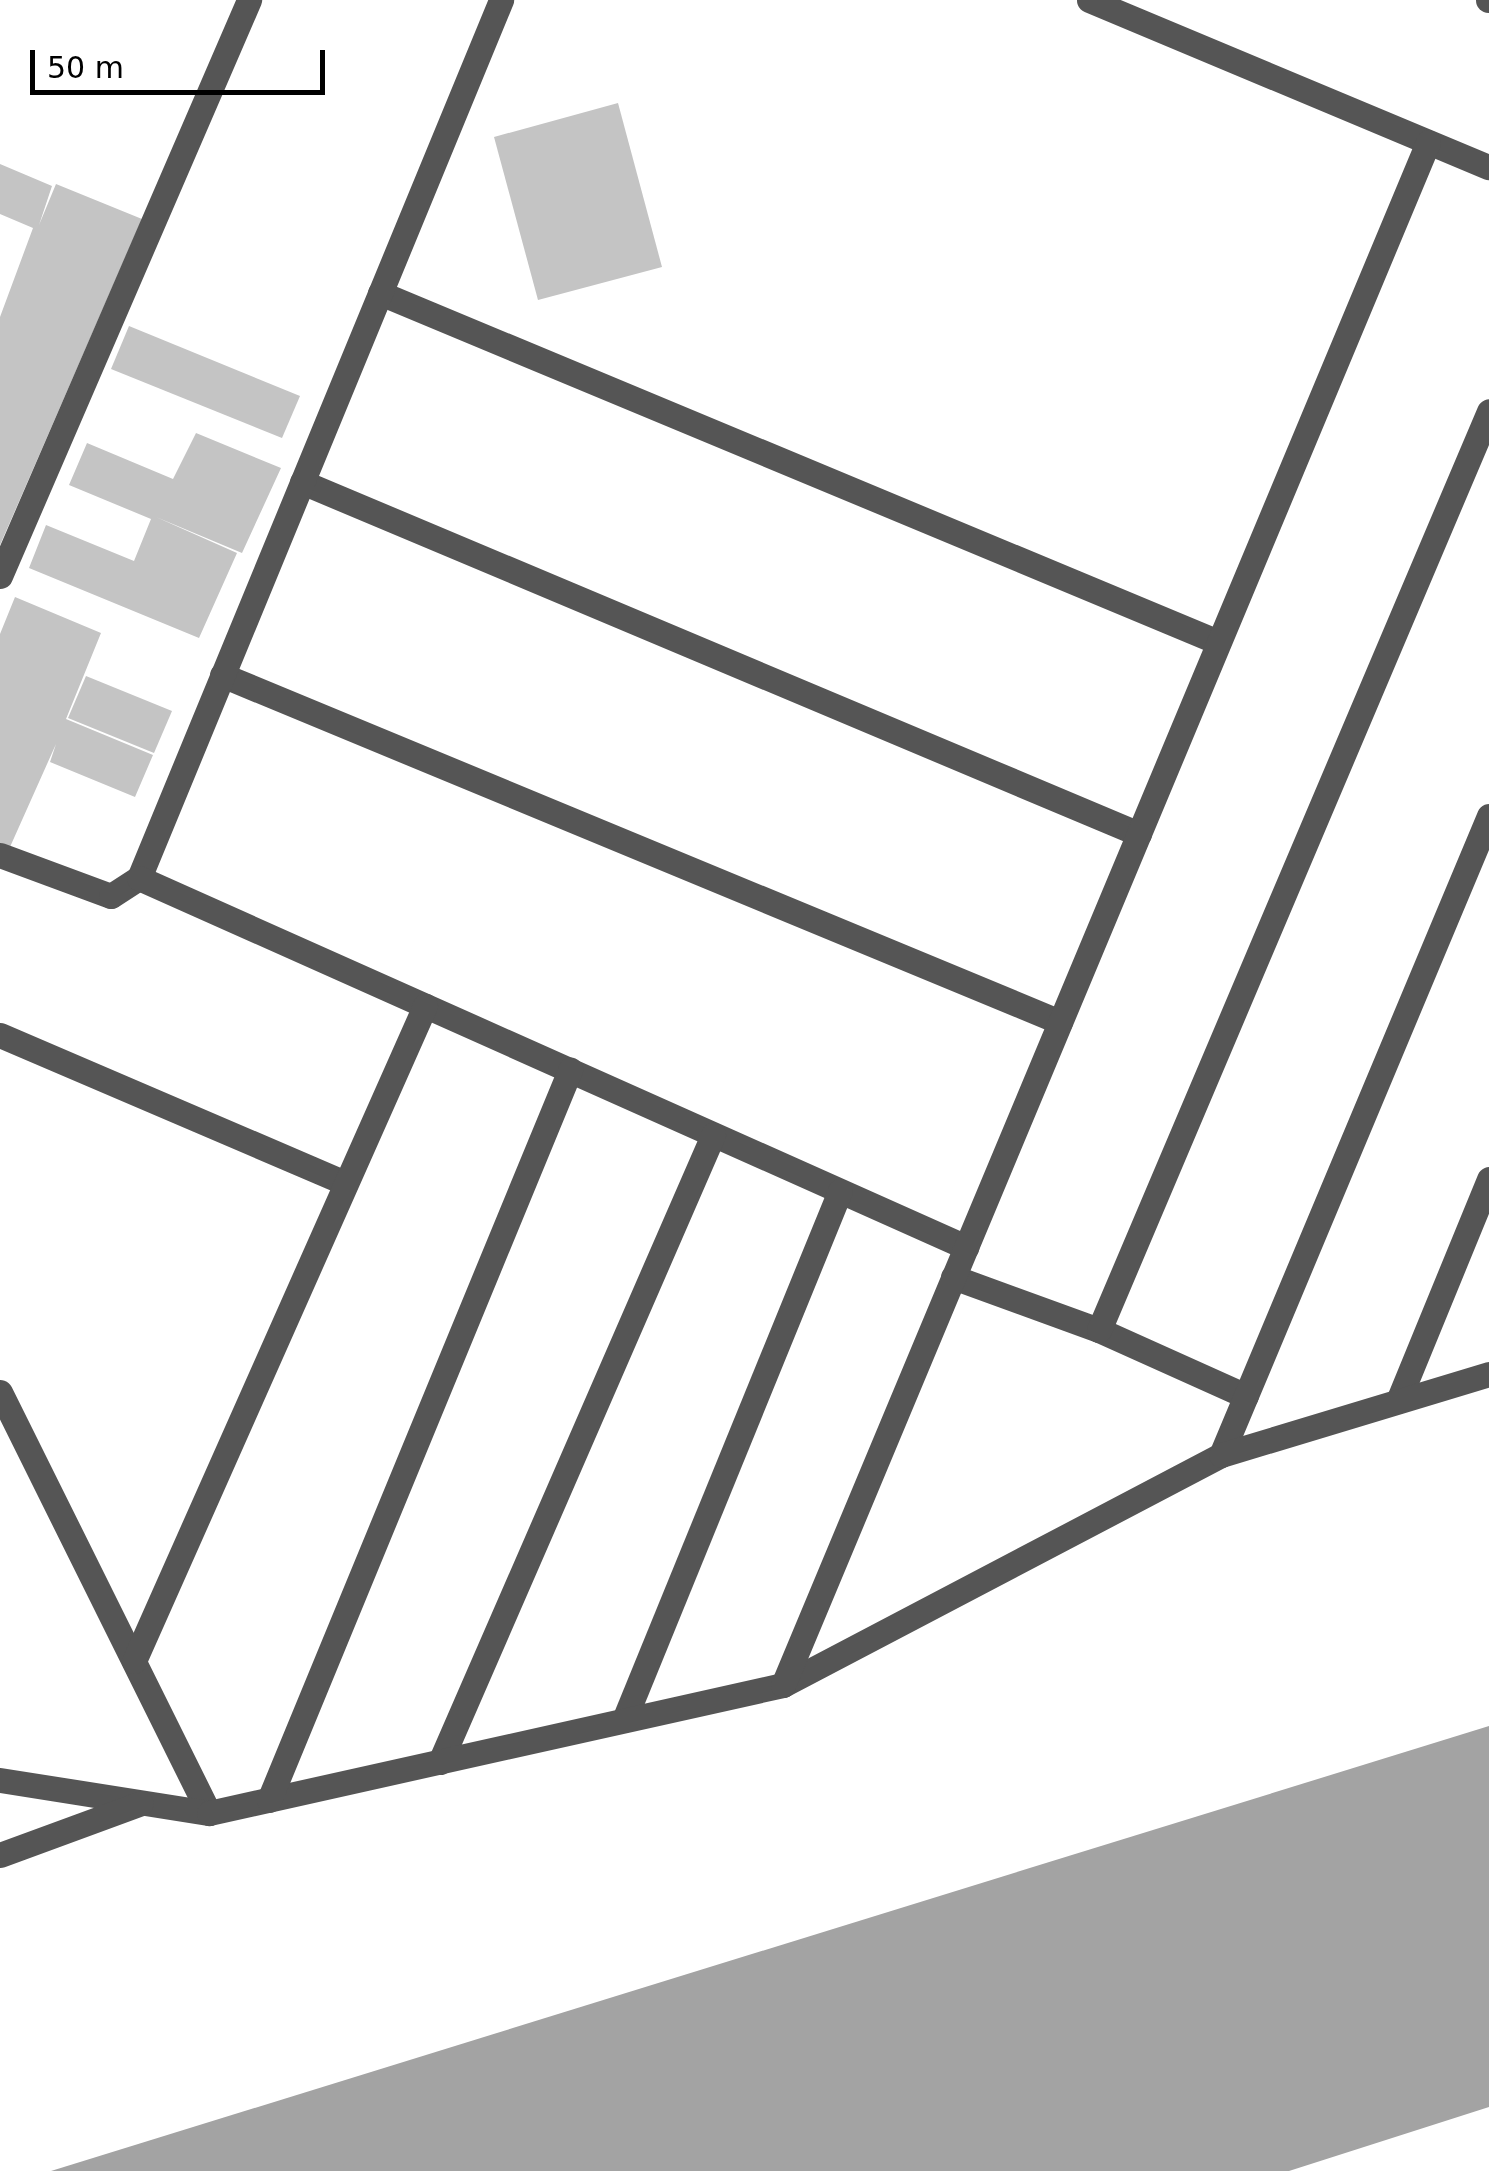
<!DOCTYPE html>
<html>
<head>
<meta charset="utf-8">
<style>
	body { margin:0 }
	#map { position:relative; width:1489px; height:2171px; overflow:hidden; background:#fff; font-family:"DejaVu Sans",sans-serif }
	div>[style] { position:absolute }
	.water>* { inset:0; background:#a3a3a3 }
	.building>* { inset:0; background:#c4c4c4 }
	.minor>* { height:25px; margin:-12.5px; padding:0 12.5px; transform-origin:12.5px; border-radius:12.5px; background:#555 }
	span { translate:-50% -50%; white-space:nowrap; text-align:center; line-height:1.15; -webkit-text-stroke:8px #fff; paint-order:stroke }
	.scale { position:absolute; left:30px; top:50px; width:295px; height:45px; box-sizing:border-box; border:5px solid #000; border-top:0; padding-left:12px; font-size:30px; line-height:35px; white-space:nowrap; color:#000; -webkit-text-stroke:8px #fff; paint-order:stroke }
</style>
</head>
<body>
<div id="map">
	<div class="water">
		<i style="clip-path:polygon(1489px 1726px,1489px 2107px,1289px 2171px,51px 2171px)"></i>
	</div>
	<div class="building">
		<i style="clip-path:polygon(618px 103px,662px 267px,538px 300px,494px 137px)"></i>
		<i style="clip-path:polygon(0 164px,52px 186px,39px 225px,56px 184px,142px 219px,0 545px,0 317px,33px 228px,0 214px)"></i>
		<i style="clip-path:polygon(129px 326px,300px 396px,282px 438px,111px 369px)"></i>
		<i style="clip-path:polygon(196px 433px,281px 468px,242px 553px,156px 517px,237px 553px,199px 638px,29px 568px,46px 525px,134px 561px,151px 519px,69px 485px,87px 443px,173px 479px)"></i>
		<i style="clip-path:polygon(15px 597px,101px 633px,66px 719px,153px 755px,135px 797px,50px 762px,56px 744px,10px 847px,0 843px,0 634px)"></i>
		<i style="clip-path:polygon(86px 676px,172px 711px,154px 753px,68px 718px)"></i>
	</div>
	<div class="minor">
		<i style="left:1089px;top:0;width:433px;rotate:22.7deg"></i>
		<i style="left:1488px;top:0;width:1px"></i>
		<i style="left:380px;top:293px;width:908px;rotate:22.61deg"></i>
		<i style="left:302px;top:482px;width:908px;rotate:22.81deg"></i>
		<i style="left:0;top:576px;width:628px;rotate:-66.62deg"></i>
		<i style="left:222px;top:675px;width:907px;rotate:22.49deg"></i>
		<i style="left:0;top:855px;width:118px;rotate:20.3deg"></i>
		<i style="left:111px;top:896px;width:33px;rotate:-33deg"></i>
		<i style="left:139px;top:878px;width:950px;rotate:-67.59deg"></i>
		<i style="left:139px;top:878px;width:906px;rotate:24.05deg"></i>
		<i style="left:0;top:1035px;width:376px;rotate:23.2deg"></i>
		<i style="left:953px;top:1277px;width:155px;rotate:20deg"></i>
		<i style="left:1099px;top:1330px;width:161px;rotate:24.2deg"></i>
		<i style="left:1099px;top:1330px;width:998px;rotate:-67deg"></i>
		<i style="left:0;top:1392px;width:470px;rotate:63.6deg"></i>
		<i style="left:1398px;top:1401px;width:240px;rotate:-67.7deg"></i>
		<i style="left:1221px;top:1455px;width:693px;rotate:-67.25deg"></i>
		<i style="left:134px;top:1661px;width:717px;rotate:-66.05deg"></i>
		<i style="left:783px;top:1685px;width:495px;rotate:-27.7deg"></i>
		<i style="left:1221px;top:1455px;width:280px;rotate:-16.8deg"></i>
		<i style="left:624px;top:1720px;width:571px;rotate:-67.79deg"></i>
		<i style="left:440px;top:1762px;width:684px;rotate:-66.47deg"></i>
		<i style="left:0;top:1780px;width:212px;rotate:9deg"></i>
		<i style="left:209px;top:1813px;width:588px;rotate:-12.57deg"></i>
		<i style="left:783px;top:1685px;width:1672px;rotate:-67.31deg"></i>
		<i style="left:269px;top:1800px;width:790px;rotate:-67.59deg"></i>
		<i style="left:0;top:1855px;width:150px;rotate:-20.2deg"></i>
	</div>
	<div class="scale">50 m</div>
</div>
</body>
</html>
